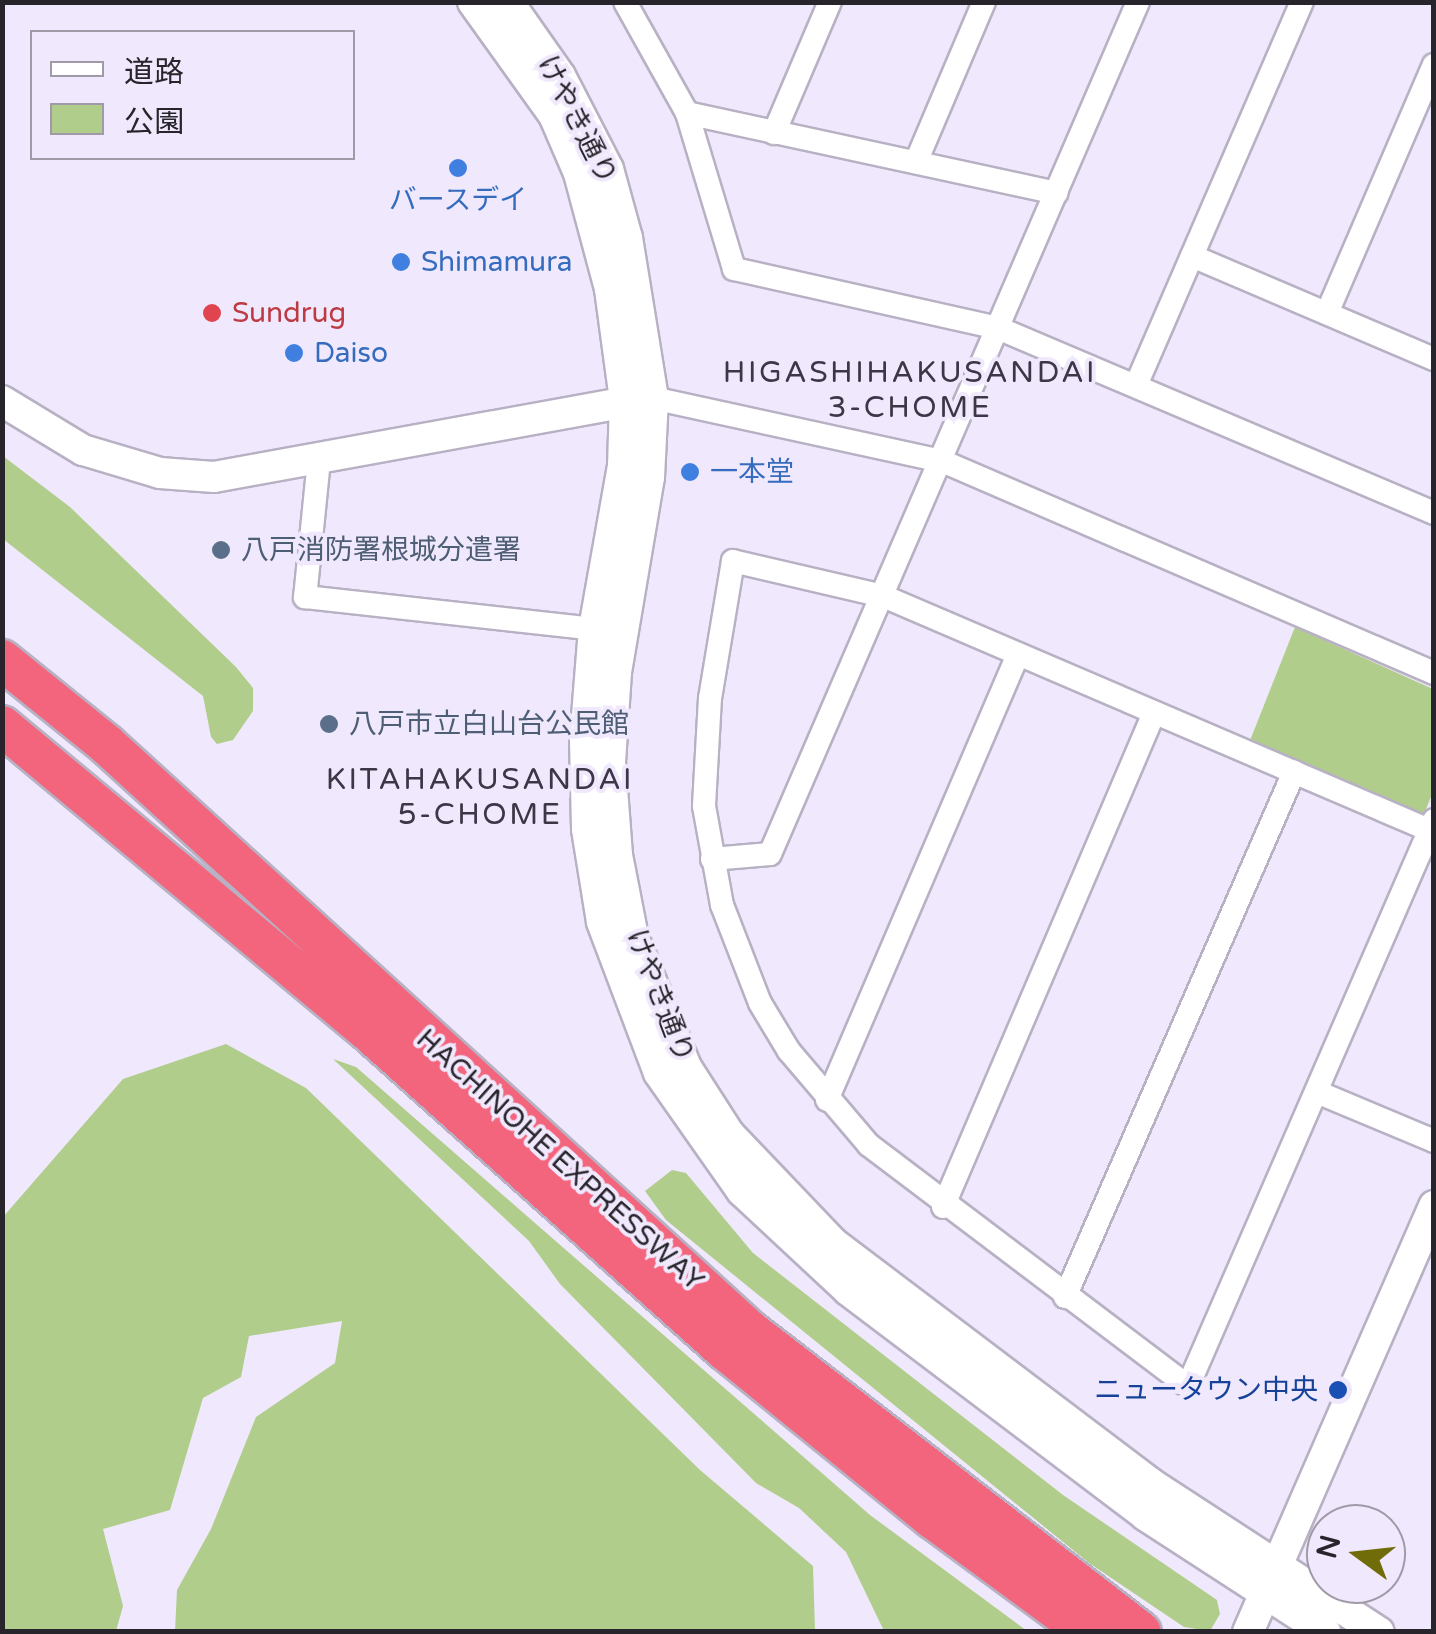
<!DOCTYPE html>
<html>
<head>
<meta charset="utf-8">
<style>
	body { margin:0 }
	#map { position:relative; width:1436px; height:1634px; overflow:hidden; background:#f0e8fc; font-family:"Varela Round","Noto Sans JP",sans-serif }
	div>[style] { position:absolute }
	.green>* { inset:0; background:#b1cd8c }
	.roads { filter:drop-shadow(2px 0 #b8b1c4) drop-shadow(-2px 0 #b8b1c4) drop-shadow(0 2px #b8b1c4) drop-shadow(0 -2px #b8b1c4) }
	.street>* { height:22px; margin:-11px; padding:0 11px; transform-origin:11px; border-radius:11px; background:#fff }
	.secondary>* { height:30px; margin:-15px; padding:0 15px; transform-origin:15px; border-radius:15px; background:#fff }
	.highway>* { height:40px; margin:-20px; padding:0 20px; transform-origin:20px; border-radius:20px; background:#f2657c }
	.dots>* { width:28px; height:28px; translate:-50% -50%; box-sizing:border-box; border:5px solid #f0e8fc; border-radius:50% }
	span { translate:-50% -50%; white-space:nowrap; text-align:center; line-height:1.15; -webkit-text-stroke:8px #f0e8fc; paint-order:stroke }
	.street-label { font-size:28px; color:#27242b }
	.shop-label { font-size:28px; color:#366cbe }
	.left { translate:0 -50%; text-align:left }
	.health-label { font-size:28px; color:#be3a42 }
	.service-label { font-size:28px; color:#4e5e75 }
	.transit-label { font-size:28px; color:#164399 }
	.right { translate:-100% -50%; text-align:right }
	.neighbourhood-label { font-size:30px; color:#3d3646; letter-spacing:2.5px }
	.frame { position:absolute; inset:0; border:5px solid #27242b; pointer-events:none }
	.legend { position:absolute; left:30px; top:30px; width:325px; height:130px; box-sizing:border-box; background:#f0e8fc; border:2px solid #a09aa8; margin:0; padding:12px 18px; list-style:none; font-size:30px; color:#27242b }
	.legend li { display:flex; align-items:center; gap:20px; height:50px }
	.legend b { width:50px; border:2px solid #a09aa8 }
	.north { position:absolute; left:1306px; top:1504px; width:100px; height:100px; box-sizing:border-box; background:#f0e8fc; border:2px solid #a09aa8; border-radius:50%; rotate:285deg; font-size:28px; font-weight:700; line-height:40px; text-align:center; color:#27242b }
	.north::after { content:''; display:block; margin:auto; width:35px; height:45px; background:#706c0a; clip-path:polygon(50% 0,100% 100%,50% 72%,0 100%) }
</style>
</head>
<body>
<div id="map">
	<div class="green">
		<i style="clip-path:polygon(3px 456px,70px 507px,236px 667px,253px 688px,253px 711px,233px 740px,217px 744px,211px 737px,203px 696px,3px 539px)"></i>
		<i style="clip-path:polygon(1295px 627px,1433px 689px,1433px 792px,1424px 814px,1249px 743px)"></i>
		<i style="clip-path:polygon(226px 1044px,306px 1088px,700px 1470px,813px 1566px,815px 1631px,175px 1631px,177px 1590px,211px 1529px,256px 1417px,335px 1363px,342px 1321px,249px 1336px,241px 1377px,203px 1398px,170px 1510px,103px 1529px,123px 1606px,116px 1631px,3px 1631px,3px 1217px,123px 1079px)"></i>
		<i style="clip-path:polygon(333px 1059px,356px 1067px,870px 1515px,1027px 1631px,884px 1631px,846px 1552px,799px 1508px,756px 1483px,560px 1284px,529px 1241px)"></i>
		<i style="clip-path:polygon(672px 1170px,686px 1173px,753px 1253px,1063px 1495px,1217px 1600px,1220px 1614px,1210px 1631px,1184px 1627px,1089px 1563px,666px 1220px,645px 1191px)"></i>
	</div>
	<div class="roads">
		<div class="street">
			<i style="left:625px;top:2px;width:127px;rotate:60.8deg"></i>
			<i style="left:687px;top:113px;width:163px;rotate:73.2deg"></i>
			<i style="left:734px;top:269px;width:271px;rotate:12.6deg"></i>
			<i style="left:998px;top:328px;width:474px;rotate:23deg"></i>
			<i style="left:687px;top:113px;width:378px;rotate:12.2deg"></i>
			<i style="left:774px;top:133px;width:142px;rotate:-66.9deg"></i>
			<i style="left:916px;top:162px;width:174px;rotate:-67deg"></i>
			<i style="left:1192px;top:256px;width:263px;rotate:23.1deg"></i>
			<i style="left:1327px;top:313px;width:270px;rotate:-66.7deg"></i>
			<i style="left:1137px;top:383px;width:415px;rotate:-66.6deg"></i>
			<i style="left:653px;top:398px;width:296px;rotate:12.3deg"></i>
			<i style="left:942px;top:461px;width:536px;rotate:23.31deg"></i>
			<i style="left:319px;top:460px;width:138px;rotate:95.8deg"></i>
			<i style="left:305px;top:597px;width:291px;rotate:6.3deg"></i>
			<i style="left:1429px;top:830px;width:594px;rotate:-156.8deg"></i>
			<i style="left:883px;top:596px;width:154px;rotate:-166.9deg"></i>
			<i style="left:733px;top:561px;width:139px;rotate:99.5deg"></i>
			<i style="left:710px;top:698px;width:108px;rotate:93.2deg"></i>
			<i style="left:704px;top:806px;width:101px;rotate:79.7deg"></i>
			<i style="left:722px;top:905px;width:105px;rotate:68.8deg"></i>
			<i style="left:760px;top:1003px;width:56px;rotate:58.9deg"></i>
			<i style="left:789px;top:1051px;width:123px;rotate:49.6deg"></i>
			<i style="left:869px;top:1145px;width:400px;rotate:37.1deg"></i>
			<i style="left:1188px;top:1386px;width:617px;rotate:-66.51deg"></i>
			<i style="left:712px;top:859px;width:58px;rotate:-4.9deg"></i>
			<i style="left:770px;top:854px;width:928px;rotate:-66.64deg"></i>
			<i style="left:1317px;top:1092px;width:127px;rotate:22.7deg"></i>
			<i style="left:827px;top:1100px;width:485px;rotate:-66.8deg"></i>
			<i style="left:943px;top:1207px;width:537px;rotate:-66.87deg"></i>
			<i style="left:1065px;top:1297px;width:573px;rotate:-66.43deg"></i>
		</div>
		<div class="secondary">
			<i style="left:473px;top:2px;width:139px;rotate:54.4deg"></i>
			<i style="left:554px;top:115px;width:63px;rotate:66.7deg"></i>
			<i style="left:579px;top:173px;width:120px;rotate:75deg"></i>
			<i style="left:610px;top:289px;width:112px;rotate:82.3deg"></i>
			<i style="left:625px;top:400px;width:66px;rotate:91.7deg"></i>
			<i style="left:623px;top:466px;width:166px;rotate:100.1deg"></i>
			<i style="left:594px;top:629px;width:111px;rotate:94.6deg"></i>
			<i style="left:585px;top:740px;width:89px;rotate:88.7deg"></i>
			<i style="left:587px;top:829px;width:94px;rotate:80.8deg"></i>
			<i style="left:602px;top:922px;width:161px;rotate:69.3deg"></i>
			<i style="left:659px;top:1073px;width:144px;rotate:54.9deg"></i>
			<i style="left:742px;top:1191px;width:145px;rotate:43deg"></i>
			<i style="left:848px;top:1290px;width:373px;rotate:37.1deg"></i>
			<i style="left:1145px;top:1515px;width:215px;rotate:33deg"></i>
			<i style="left:508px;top:2px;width:90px;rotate:54.9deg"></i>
			<i style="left:560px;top:76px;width:105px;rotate:62.7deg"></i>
			<i style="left:608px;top:169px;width:72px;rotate:74.6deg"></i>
			<i style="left:627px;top:238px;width:162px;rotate:80.8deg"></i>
			<i style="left:653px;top:398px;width:79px;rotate:92.9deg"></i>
			<i style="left:649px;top:477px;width:198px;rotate:99.6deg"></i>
			<i style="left:616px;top:672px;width:90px;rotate:93.8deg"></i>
			<i style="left:610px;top:762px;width:93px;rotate:85.7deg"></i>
			<i style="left:617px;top:855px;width:84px;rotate:79deg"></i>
			<i style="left:633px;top:937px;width:140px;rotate:67.8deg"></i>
			<i style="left:686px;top:1067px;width:80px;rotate:57.3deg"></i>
			<i style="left:729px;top:1134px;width:151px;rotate:46.3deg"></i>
			<i style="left:833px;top:1243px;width:398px;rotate:37.1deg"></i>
			<i style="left:1150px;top:1483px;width:273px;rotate:33.1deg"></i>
			<i style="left:2px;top:401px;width:95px;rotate:31.2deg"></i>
			<i style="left:83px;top:450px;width:80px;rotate:16.6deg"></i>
			<i style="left:160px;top:473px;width:54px;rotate:4.2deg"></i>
			<i style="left:214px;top:477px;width:438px;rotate:-10.3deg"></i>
			<i style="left:1248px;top:1632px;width:465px;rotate:-66.4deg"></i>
		</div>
		<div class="highway">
			<i style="left:2px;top:660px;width:134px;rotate:38.9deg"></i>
			<i style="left:106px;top:744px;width:871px;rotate:42.35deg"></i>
			<i style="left:750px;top:1331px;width:493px;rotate:37.6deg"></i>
			<i style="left:2px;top:726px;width:475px;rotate:39.8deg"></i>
			<i style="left:367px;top:1030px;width:479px;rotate:41.8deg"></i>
			<i style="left:724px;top:1349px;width:268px;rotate:39.1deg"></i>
			<i style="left:932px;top:1518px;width:192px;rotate:36.3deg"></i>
		</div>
	</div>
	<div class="dots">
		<i style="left:458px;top:168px;background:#3f7fe0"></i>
		<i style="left:401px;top:262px;background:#3f7fe0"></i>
		<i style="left:212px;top:313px;background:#e0444e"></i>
		<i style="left:294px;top:353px;background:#3f7fe0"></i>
		<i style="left:690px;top:472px;background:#3f7fe0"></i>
		<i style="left:221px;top:550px;background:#5c6f8a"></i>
		<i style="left:329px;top:724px;background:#5c6f8a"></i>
		<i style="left:1338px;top:1390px;background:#1a4fb4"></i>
	</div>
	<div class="street-label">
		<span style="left:577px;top:120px;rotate:63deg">けやき通り</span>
		<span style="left:660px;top:996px;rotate:69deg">けやき通り</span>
		<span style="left:560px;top:1160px;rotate:42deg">HACHINOHE EXPRESSWAY</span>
	</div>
	<div class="shop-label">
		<span style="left:458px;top:200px">バースデイ</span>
		<span class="left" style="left:421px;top:262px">Shimamura</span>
		<span class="left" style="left:314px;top:353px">Daiso</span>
		<span class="left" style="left:710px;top:472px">一本堂</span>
	</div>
	<div class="health-label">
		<span class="left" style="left:232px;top:313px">Sundrug</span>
	</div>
	<div class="service-label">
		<span class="left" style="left:241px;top:550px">八戸消防署根城分遣署</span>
		<span class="left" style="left:349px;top:724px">八戸市立白山台公民館</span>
	</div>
	<div class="transit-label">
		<span class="right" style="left:1318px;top:1390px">ニュータウン中央</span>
	</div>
	<div class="neighbourhood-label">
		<span style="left:910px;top:390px">HIGASHIHAKUSANDAI<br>3-CHOME</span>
		<span style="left:480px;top:797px">KITAHAKUSANDAI<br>5-CHOME</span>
	</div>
	<div class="frame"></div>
	<ul class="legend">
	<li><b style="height:12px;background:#fff"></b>道路</li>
	<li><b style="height:28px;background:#b1cd8c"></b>公園</li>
	</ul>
	<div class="north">N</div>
</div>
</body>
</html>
